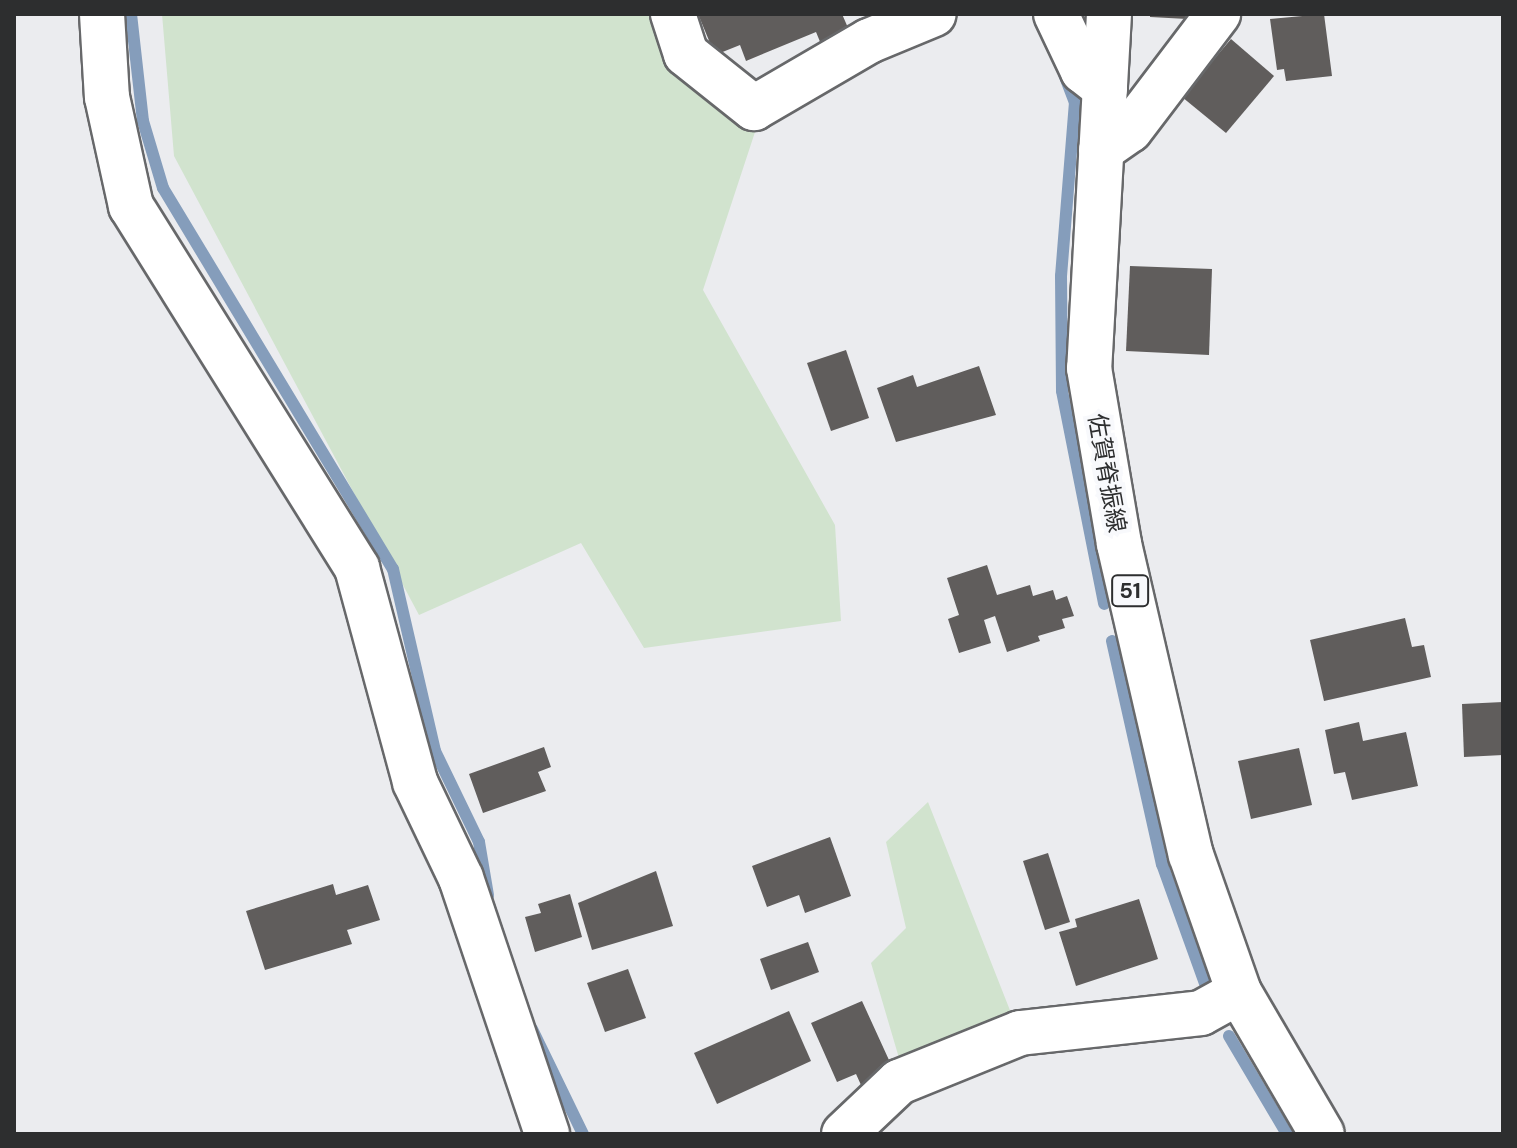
<!DOCTYPE html>
<html>
<head>
<meta charset="utf-8">
<style>
	body { margin:0 }
	#map { position:relative; width:1517px; height:1148px; overflow:hidden; background:#ebecef; font-family:"DM Sans","Noto Sans JP",sans-serif }
	div>[style] { position:absolute }
	.green>* { inset:0; background:#d1e3ce }
	.stream>* { height:12px; margin:-6px; padding:0 6px; transform-origin:6px; border-radius:6px; background:#859dbb }
	.building>* { inset:0; background:#605d5c }
	.roads { filter:drop-shadow(2px 0 #67686a) drop-shadow(-2px 0 #67686a) drop-shadow(0 2px #67686a) drop-shadow(0 -2px #67686a) }
	.minor>* { height:44px; margin:-22px; padding:0 22px; transform-origin:22px; border-radius:22px; background:#fff }
	.major>* { height:44px; margin:-22px; padding:0 22px; transform-origin:22px; border-radius:22px; background:#fff }
	span { translate:-50% -50%; white-space:nowrap; text-align:center; line-height:1.15; -webkit-text-stroke:8px #f8f9fc; paint-order:stroke }
	.shield-label span { padding:2px 6px; background:#f8f9fc; border:2px solid; border-radius:6px; -webkit-text-stroke-width:0 }
	.shield-label { font-size:22px; color:#2d2e2f; font-weight:700 }
	.street-label { font-size:24px; color:#2d2e2f }
	.frame { position:absolute; inset:0; border:16px solid #2d2e2f; pointer-events:none }
</style>
</head>
<body>
<div id="map">
	<div class="green">
		<i style="clip-path:polygon(162px 14px,659px 14px,674px 60px,756px 129px,703px 290px,835px 525px,841px 621px,644px 648px,581px 543px,419px 615px,174px 156px)"></i>
		<i style="clip-path:polygon(928px 802px,1013px 1018px,899px 1058px,871px 963px,906px 928px,886px 842px)"></i>
	</div>
	<div class="stream">
		<i style="left:131px;top:14px;width:108px;rotate:83.6deg"></i>
		<i style="left:143px;top:121px;width:70px;rotate:73.4deg"></i>
		<i style="left:163px;top:188px;width:445px;rotate:58.9deg"></i>
		<i style="left:393px;top:569px;width:187px;rotate:77deg"></i>
		<i style="left:435px;top:751px;width:101px;rotate:64.2deg"></i>
		<i style="left:479px;top:842px;width:54px;rotate:80.4deg"></i>
		<i style="left:1064px;top:74px;width:30px;rotate:69deg"></i>
		<i style="left:1075px;top:102px;width:175px;rotate:94.6deg"></i>
		<i style="left:1061px;top:276px;width:115px;rotate:89.5deg"></i>
		<i style="left:1062px;top:391px;width:217px;rotate:78.8deg"></i>
		<i style="left:1112px;top:641px;width:229px;rotate:77.4deg"></i>
		<i style="left:1162px;top:864px;width:133px;rotate:70.2deg"></i>
		<i style="left:532px;top:1029px;width:117px;rotate:64.1deg"></i>
		<i style="left:1229px;top:1036px;width:114px;rotate:59.4deg"></i>
	</div>
	<div class="building">
		<i style="clip-path:polygon(698px 14px,842px 14px,852px 37px,823px 49px,816px 32px,746px 61px,740px 45px,715px 55px)"></i>
		<i style="clip-path:polygon(1150px 14px,1206px 14px,1206px 20px,1150px 17px)"></i>
		<i style="clip-path:polygon(1324px 14px,1332px 76px,1286px 81px,1284px 69px,1277px 70px,1270px 19px)"></i>
		<i style="clip-path:polygon(1231px 39px,1274px 76px,1226px 133px,1182px 97px)"></i>
		<i style="clip-path:polygon(1130px 266px,1212px 269px,1209px 355px,1126px 351px)"></i>
		<i style="clip-path:polygon(846px 350px,869px 418px,831px 431px,807px 363px)"></i>
		<i style="clip-path:polygon(979px 366px,996px 415px,896px 442px,877px 388px,913px 375px,917px 387px)"></i>
		<i style="clip-path:polygon(987px 565px,997px 595px,1030px 585px,1033px 596px,1053px 590px,1056px 600px,1067px 596px,1074px 616px,1062px 619px,1065px 628px,1038px 636px,1040px 641px,1007px 652px,995px 616px,984px 620px,991px 643px,959px 653px,948px 619px,959px 615px,947px 578px)"></i>
		<i style="clip-path:polygon(1405px 618px,1412px 647px,1424px 645px,1431px 677px,1324px 701px,1310px 640px)"></i>
		<i style="clip-path:polygon(1503px 702px,1503px 755px,1464px 757px,1462px 704px)"></i>
		<i style="clip-path:polygon(1359px 722px,1363px 741px,1406px 732px,1418px 786px,1352px 800px,1345px 772px,1334px 774px,1325px 730px)"></i>
		<i style="clip-path:polygon(544px 747px,551px 767px,538px 772px,546px 791px,483px 813px,469px 774px)"></i>
		<i style="clip-path:polygon(1299px 748px,1312px 805px,1251px 819px,1238px 761px)"></i>
		<i style="clip-path:polygon(830px 837px,851px 896px,805px 913px,799px 895px,767px 907px,752px 866px)"></i>
		<i style="clip-path:polygon(1048px 853px,1070px 922px,1045px 930px,1023px 861px)"></i>
		<i style="clip-path:polygon(656px 871px,673px 926px,592px 950px,578px 903px)"></i>
		<i style="clip-path:polygon(333px 884px,336px 895px,368px 885px,380px 920px,347px 930px,352px 944px,265px 970px,246px 911px)"></i>
		<i style="clip-path:polygon(570px 894px,582px 937px,535px 952px,525px 917px,541px 913px,538px 904px)"></i>
		<i style="clip-path:polygon(1139px 899px,1158px 959px,1076px 986px,1059px 932px,1077px 927px,1075px 919px)"></i>
		<i style="clip-path:polygon(808px 942px,819px 972px,771px 990px,760px 959px)"></i>
		<i style="clip-path:polygon(628px 969px,646px 1018px,605px 1032px,587px 983px)"></i>
		<i style="clip-path:polygon(862px 1001px,894px 1071px,861px 1085px,856px 1074px,837px 1082px,811px 1023px)"></i>
		<i style="clip-path:polygon(789px 1011px,811px 1061px,717px 1104px,694px 1053px)"></i>
	</div>
	<div class="roads">
		<div class="minor">
			<i style="left:102px;top:14px;width:83px;rotate:86.6deg"></i>
			<i style="left:107px;top:97px;width:112px;rotate:77.6deg"></i>
			<i style="left:131px;top:206px;width:427px;rotate:58deg"></i>
			<i style="left:357px;top:568px;width:222px;rotate:74.8deg"></i>
			<i style="left:415px;top:782px;width:106px;rotate:64.4deg"></i>
			<i style="left:461px;top:878px;width:270px;rotate:71.4deg"></i>
			<i style="left:673px;top:14px;width:42px;rotate:72deg"></i>
			<i style="left:686px;top:54px;width:87px;rotate:38.5deg"></i>
			<i style="left:754px;top:108px;width:133px;rotate:-30.2deg"></i>
			<i style="left:869px;top:41px;width:70px;rotate:-22.6deg"></i>
			<i style="left:1056px;top:14px;width:63px;rotate:64.7deg"></i>
			<i style="left:1083px;top:71px;width:28px;rotate:38deg"></i>
			<i style="left:1101px;top:150px;width:35px;rotate:-35deg"></i>
			<i style="left:1130px;top:130px;width:146px;rotate:-52.8deg"></i>
			<i style="left:844px;top:1134px;width:76px;rotate:-43.4deg"></i>
			<i style="left:899px;top:1082px;width:131px;rotate:-22deg"></i>
			<i style="left:1020px;top:1033px;width:182px;rotate:-6.3deg"></i>
			<i style="left:1201px;top:1013px;width:43px;rotate:-28.9deg"></i>
		</div>
		<div class="major">
			<i style="left:1109px;top:14px;width:355px;rotate:93.2deg"></i>
			<i style="left:1089px;top:368px;width:179px;rotate:80.3deg"></i>
			<i style="left:1119px;top:544px;width:319px;rotate:77deg"></i>
			<i style="left:1191px;top:855px;width:145px;rotate:70.7deg"></i>
			<i style="left:1239px;top:992px;width:164px;rotate:59.7deg"></i>
		</div>
	</div>
	<div class="shield-label">
		<span style="left:1130px;top:591px">51</span>
	</div>
	<div class="street-label">
		<span style="left:1107px;top:473px;rotate:80deg">佐賀脊振線</span>
	</div>
	<div class="frame"></div>
</div>
</body>
</html>
